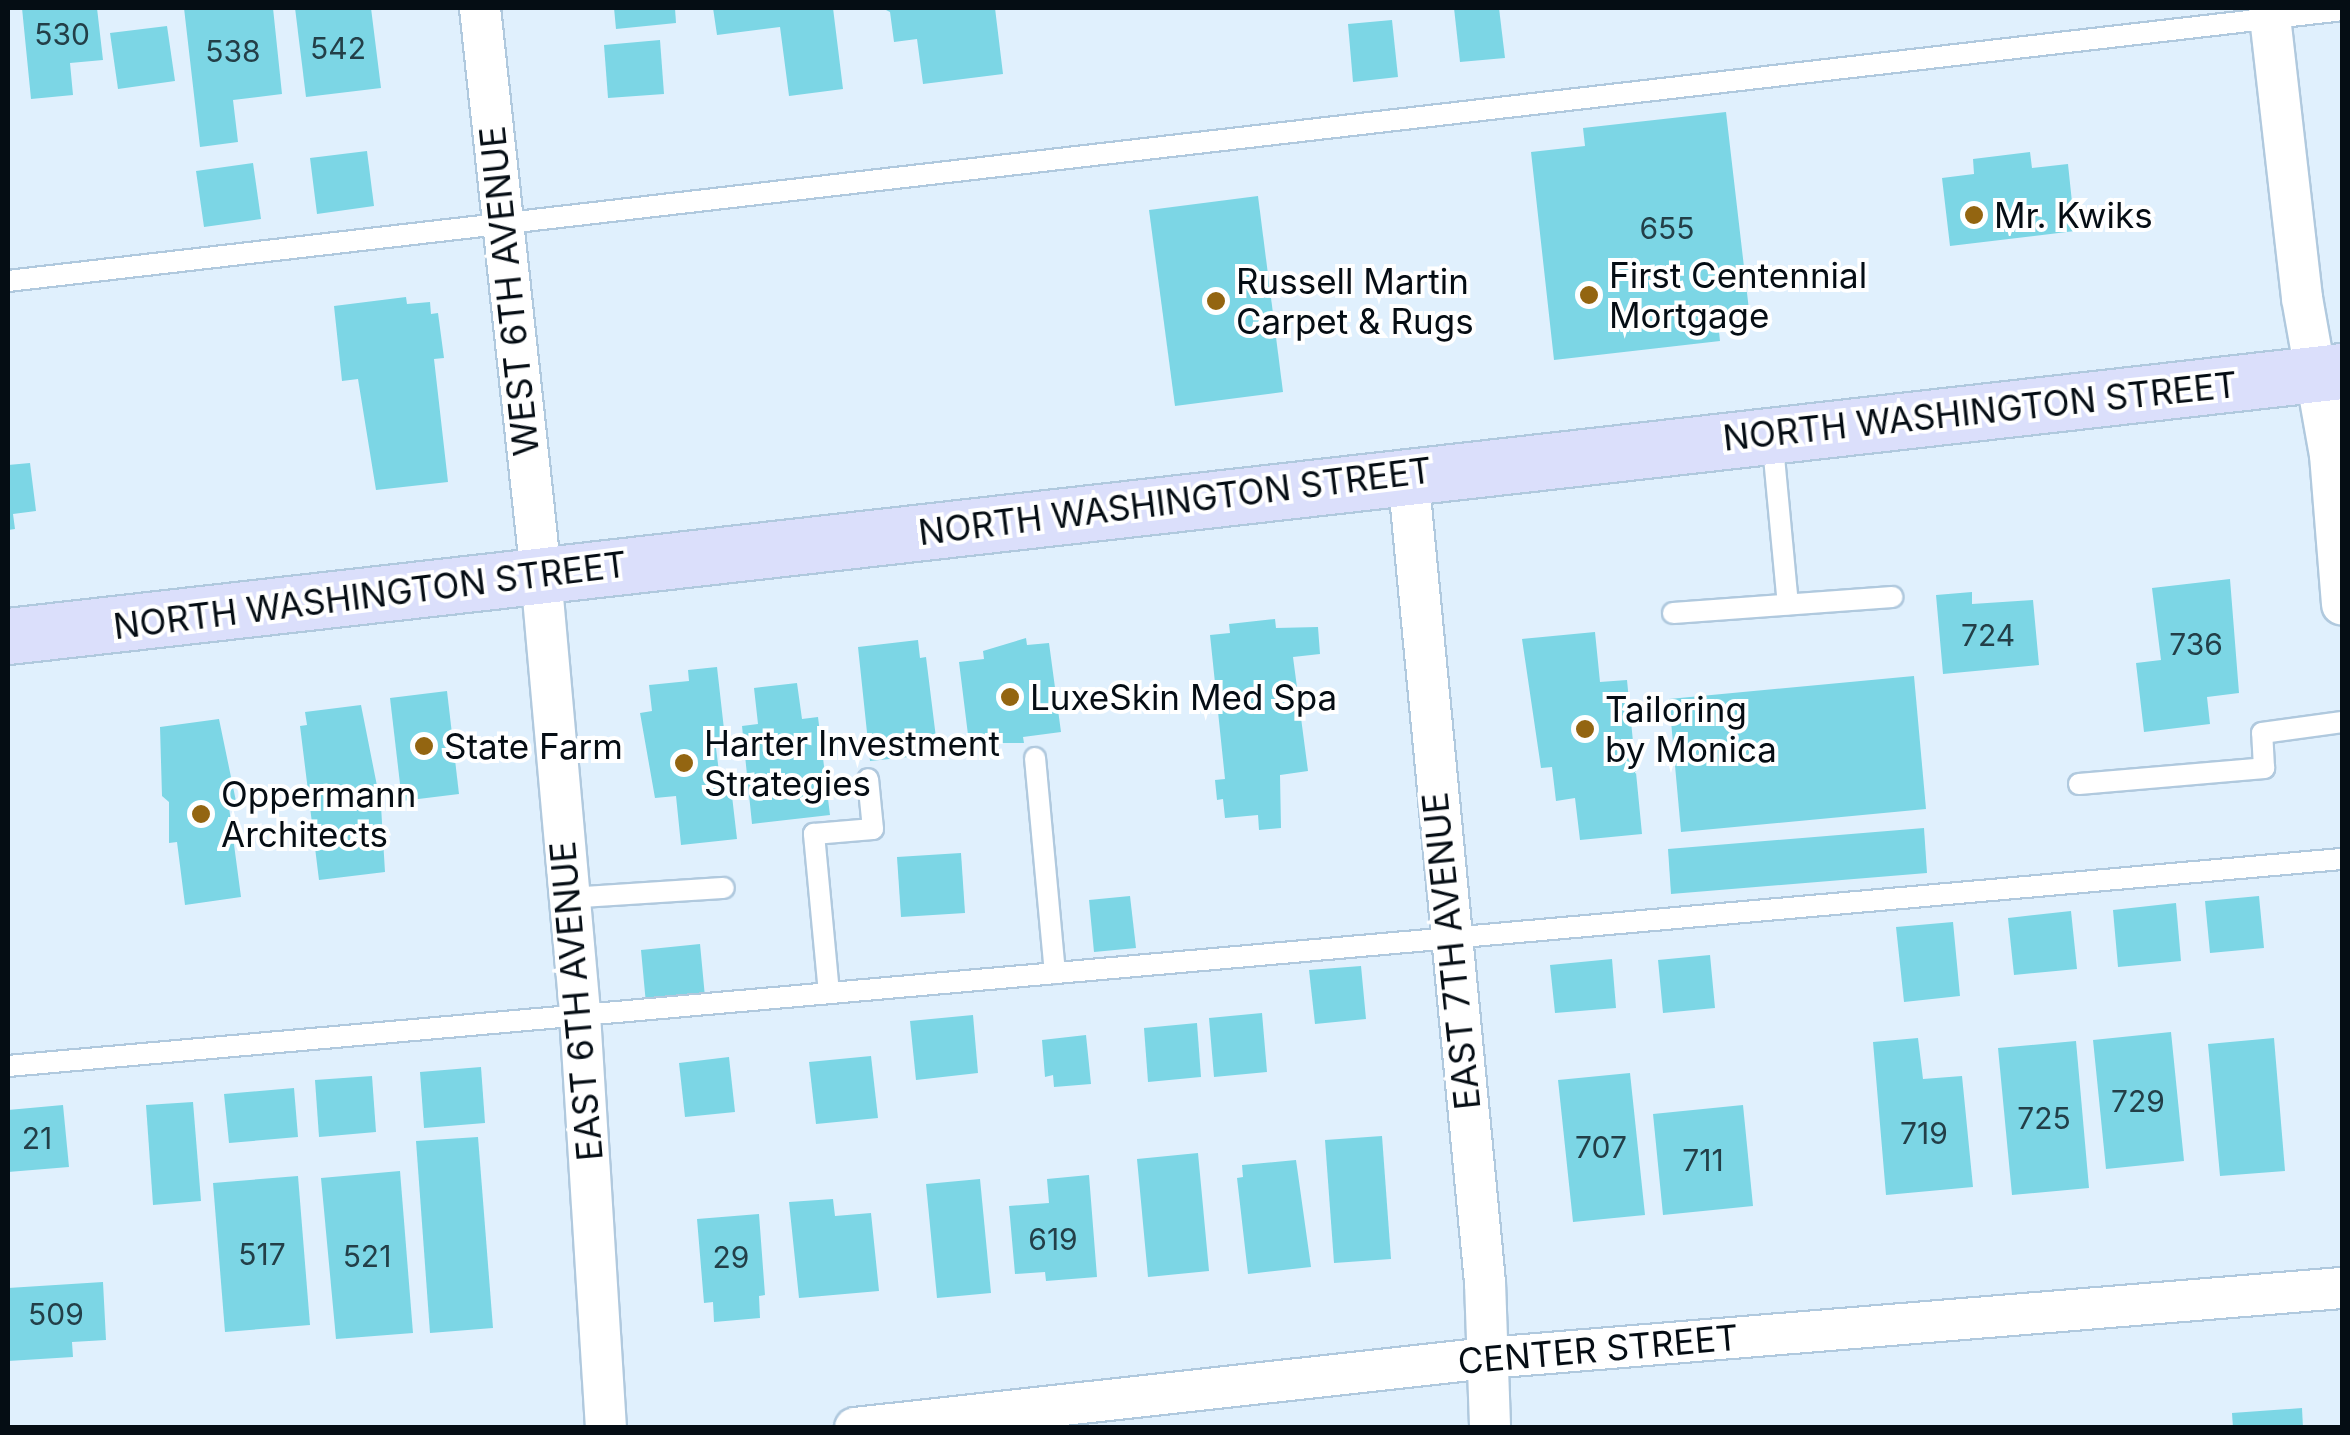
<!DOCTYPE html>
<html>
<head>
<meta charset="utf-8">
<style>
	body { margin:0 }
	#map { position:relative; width:2350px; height:1435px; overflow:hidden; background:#e0f0fd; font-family:Inter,sans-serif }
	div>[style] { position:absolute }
	.building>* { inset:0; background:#7cd6e5 }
	.roads { filter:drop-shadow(2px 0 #b0c9de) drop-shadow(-2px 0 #b0c9de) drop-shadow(0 2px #b0c9de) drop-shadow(0 -2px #b0c9de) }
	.lane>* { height:20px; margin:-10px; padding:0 10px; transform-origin:10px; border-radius:10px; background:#fff }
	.street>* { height:40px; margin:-20px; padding:0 20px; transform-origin:20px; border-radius:20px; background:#fff }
	.secondary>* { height:55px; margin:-27.5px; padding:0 27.5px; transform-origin:27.5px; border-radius:27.5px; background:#dbdffb }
	.dots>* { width:28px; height:28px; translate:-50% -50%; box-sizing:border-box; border:5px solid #fff; border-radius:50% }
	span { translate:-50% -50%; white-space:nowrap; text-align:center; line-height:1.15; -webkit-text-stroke:8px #fff; paint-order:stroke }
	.number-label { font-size:30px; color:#233f48 }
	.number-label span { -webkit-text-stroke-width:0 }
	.poi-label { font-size:35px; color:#050d14 }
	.left { translate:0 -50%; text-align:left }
	.street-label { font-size:35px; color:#050d14 }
	.frame { position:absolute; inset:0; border:10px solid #050d14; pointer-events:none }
</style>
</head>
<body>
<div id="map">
	<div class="building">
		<i style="clip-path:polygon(22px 8px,97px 8px,103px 60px,70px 63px,73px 95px,31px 99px)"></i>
		<i style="clip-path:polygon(184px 8px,273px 8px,282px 94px,233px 100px,238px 142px,200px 147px)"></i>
		<i style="clip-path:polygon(295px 8px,371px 8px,381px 88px,306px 97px)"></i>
		<i style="clip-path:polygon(614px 8px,675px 8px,676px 23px,616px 29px)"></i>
		<i style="clip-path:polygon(713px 8px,833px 8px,843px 89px,789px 96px,780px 27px,717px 35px)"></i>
		<i style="clip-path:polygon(882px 8px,995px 8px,1003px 74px,923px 84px,917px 39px,894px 42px,890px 12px)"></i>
		<i style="clip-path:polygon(1454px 8px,1499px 8px,1505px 58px,1460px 62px)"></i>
		<i style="clip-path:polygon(1392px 20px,1398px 77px,1353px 82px,1348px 24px)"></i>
		<i style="clip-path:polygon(167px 26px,175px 81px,118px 89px,110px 33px)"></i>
		<i style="clip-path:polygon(660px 40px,664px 94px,608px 98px,604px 45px)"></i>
		<i style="clip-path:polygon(1726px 112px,1749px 310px,1717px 313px,1720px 341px,1554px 360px,1531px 152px,1585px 146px,1583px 128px)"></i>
		<i style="clip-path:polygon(367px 151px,374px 206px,317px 214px,310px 158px)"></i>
		<i style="clip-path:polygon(2030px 152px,2032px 168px,2068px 164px,2075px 231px,1950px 246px,1942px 178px,1974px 174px,1973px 159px)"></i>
		<i style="clip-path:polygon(253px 163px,261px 219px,204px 227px,196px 171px)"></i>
		<i style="clip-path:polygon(1258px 196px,1283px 392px,1175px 406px,1149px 210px)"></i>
		<i style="clip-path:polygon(406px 297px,407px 304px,430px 302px,431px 314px,438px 313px,444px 358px,434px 359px,448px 482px,376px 490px,358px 379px,342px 381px,334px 306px)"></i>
		<i style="clip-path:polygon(30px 463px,36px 511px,13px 514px,15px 529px,8px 530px,8px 465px)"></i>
		<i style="clip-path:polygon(2230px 579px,2239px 693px,2207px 697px,2210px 724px,2144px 732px,2136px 663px,2161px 660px,2152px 588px)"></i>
		<i style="clip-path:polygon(1972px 592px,1972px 604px,2033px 600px,2039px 665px,1943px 674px,1936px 595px)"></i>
		<i style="clip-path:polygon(1275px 619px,1276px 628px,1318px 627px,1320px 654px,1293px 657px,1308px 771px,1280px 775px,1281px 828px,1259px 830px,1258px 815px,1225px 818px,1223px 799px,1217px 800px,1215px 780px,1225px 779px,1210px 635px,1230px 633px,1229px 624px)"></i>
		<i style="clip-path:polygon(1595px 632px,1600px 682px,1627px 680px,1642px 834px,1580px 840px,1575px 798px,1556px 801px,1552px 767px,1541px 768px,1522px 639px)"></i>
		<i style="clip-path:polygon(1026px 638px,1027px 645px,1049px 643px,1061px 732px,1023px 737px,1024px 743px,969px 743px,959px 662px,984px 659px,983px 651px)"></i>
		<i style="clip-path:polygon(918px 640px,920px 658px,926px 657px,938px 754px,870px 761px,858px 647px)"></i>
		<i style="clip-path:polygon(717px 667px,726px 747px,716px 748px,719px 772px,729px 770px,737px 839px,681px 845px,676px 796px,655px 798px,640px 713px,652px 711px,649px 685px,689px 681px,688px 670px)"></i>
		<i style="clip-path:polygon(1914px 676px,1926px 809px,1681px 832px,1669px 699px)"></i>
		<i style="clip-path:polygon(797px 683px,802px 719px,818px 717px,830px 815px,752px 824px,742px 726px,758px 724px,754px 688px)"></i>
		<i style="clip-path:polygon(447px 691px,459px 794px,402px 801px,390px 698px)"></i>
		<i style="clip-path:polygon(361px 705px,381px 806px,385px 872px,319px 880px,300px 726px,307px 725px,305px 712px)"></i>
		<i style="clip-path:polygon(219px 719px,237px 806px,229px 807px,241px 897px,185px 905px,177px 842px,169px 843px,169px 802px,162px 796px,160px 727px)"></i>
		<i style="clip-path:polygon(1924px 828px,1927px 873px,1671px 894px,1668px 849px)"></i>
		<i style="clip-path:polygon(961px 853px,965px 913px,901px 917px,897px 857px)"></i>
		<i style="clip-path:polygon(1130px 896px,1136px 948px,1094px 952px,1089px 900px)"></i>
		<i style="clip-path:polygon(2259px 896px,2264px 948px,2210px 953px,2205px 901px)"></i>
		<i style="clip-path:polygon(2176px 903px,2181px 961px,2118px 967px,2113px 910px)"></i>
		<i style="clip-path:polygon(2071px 911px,2077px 969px,2014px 975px,2008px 918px)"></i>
		<i style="clip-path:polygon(1953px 922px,1960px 996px,1904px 1002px,1896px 927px)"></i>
		<i style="clip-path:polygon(700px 944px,705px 997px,646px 1004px,641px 950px)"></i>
		<i style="clip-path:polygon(1710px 955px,1715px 1008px,1663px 1013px,1658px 960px)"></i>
		<i style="clip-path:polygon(1612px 959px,1616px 1008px,1555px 1013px,1550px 965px)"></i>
		<i style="clip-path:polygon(1361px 966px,1366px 1019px,1315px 1024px,1309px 970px)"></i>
		<i style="clip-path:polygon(1262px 1013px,1267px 1072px,1214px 1077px,1209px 1018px)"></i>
		<i style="clip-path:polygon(973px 1015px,978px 1073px,916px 1080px,910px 1021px)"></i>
		<i style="clip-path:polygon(1197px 1023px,1201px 1077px,1148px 1082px,1144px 1028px)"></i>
		<i style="clip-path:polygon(2171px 1032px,2184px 1161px,2106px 1169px,2093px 1040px)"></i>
		<i style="clip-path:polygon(1086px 1035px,1091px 1084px,1054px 1087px,1053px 1075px,1045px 1077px,1042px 1040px)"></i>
		<i style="clip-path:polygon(1918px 1038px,1923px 1079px,1962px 1076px,1973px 1187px,1886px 1195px,1873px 1042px)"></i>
		<i style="clip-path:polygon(2274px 1038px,2285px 1171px,2220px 1176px,2208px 1044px)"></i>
		<i style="clip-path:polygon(2076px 1041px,2089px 1188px,2012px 1195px,1998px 1048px)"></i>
		<i style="clip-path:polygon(871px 1056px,878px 1118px,816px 1124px,809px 1062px)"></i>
		<i style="clip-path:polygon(729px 1057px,735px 1112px,685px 1117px,679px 1063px)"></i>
		<i style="clip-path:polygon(481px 1067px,485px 1123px,424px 1128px,420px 1072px)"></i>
		<i style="clip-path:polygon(1630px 1073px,1645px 1215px,1573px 1222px,1558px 1080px)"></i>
		<i style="clip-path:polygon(372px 1076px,376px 1132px,319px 1137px,315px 1080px)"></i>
		<i style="clip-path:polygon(294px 1088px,298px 1137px,229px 1143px,224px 1094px)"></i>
		<i style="clip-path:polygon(193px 1102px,201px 1201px,153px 1205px,146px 1105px)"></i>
		<i style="clip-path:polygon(63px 1105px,69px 1167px,8px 1172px,8px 1110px)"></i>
		<i style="clip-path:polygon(1743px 1105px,1753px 1206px,1663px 1215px,1653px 1114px)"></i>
		<i style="clip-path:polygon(1382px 1136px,1391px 1259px,1334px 1263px,1325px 1140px)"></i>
		<i style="clip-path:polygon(478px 1137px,493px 1328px,430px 1333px,416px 1141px)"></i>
		<i style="clip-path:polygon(1198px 1153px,1209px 1271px,1148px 1277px,1137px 1159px)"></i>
		<i style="clip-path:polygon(1296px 1160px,1311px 1267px,1248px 1274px,1237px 1178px,1243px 1177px,1242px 1165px)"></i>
		<i style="clip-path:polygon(400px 1171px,413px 1333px,336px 1339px,321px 1178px)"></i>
		<i style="clip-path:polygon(1089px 1175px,1097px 1277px,1046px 1281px,1045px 1272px,1015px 1274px,1009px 1206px,1049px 1203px,1047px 1179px)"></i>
		<i style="clip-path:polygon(298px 1176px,310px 1325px,225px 1332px,213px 1183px)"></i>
		<i style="clip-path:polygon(980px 1179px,991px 1293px,937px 1298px,926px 1184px)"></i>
		<i style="clip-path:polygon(833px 1199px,835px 1216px,871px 1213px,879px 1291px,799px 1298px,789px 1202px)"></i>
		<i style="clip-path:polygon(759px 1214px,765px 1295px,759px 1296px,760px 1318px,714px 1322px,713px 1302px,704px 1303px,697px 1219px)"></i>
		<i style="clip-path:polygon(103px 1282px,106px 1340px,72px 1342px,73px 1357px,8px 1361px,8px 1288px)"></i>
		<i style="clip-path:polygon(2302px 1408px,2303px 1428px,2233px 1428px,2232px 1413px)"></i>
	</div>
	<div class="roads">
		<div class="lane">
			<i style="left:8px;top:281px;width:2350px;rotate:-6.62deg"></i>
			<i style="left:1772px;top:436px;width:169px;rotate:84.6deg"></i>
			<i style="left:1673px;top:613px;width:220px;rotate:-4.2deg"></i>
			<i style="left:1035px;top:758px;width:216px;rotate:84.7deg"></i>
			<i style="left:2079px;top:784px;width:186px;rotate:-4.9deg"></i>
			<i style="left:2264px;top:768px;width:35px;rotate:-93deg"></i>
			<i style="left:2262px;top:733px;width:81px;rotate:-7.8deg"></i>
			<i style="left:568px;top:898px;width:156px;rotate:-3.7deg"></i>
			<i style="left:829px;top:993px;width:160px;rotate:-95.4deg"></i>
			<i style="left:814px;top:834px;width:59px;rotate:-4.8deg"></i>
			<i style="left:873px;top:829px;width:50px;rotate:-95.7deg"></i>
			<i style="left:8px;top:1066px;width:2343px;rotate:-5.07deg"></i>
		</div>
		<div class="street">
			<i style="left:480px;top:8px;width:570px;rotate:83.86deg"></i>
			<i style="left:541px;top:575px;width:442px;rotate:84.9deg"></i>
			<i style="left:580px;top:1015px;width:414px;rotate:86.4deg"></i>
			<i style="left:2269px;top:8px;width:292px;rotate:83.5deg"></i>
			<i style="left:2302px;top:298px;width:159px;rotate:79.9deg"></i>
			<i style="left:2330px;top:455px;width:150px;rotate:85.4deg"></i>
			<i style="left:1408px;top:474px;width:812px;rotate:84.56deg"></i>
			<i style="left:1485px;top:1282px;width:146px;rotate:88deg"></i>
			<i style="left:855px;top:1428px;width:637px;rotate:-6.31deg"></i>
			<i style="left:1488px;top:1358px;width:857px;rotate:-4.69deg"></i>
		</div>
		<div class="secondary">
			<i style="left:8px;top:636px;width:2349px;rotate:-6.48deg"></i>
		</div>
	</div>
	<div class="dots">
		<i style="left:1974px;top:215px;background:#936511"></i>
		<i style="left:1589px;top:295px;background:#936511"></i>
		<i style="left:1216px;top:301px;background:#936511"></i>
		<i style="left:1010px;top:697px;background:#936511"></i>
		<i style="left:1585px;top:729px;background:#936511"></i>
		<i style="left:424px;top:746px;background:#936511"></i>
		<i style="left:684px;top:763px;background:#936511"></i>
		<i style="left:201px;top:814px;background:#936511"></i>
	</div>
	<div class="number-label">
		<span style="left:62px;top:34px">530</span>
		<span style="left:338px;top:48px">542</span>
		<span style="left:233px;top:51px">538</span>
		<span style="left:1667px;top:228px">655</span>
		<span style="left:1988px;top:635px">724</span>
		<span style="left:2196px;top:644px">736</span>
		<span style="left:2138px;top:1101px">729</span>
		<span style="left:2044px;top:1118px">725</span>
		<span style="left:1924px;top:1133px">719</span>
		<span style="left:37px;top:1138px">21</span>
		<span style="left:1601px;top:1147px">707</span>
		<span style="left:1703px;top:1160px">711</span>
		<span style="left:1053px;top:1239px">619</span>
		<span style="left:262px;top:1254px">517</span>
		<span style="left:367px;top:1256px">521</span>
		<span style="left:731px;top:1257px">29</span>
		<span style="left:56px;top:1314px">509</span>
	</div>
	<div class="poi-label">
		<span class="left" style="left:1994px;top:215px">Mr. Kwiks</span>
		<span class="left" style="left:1609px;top:295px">First Centennial<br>Mortgage</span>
		<span class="left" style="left:1236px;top:301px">Russell Martin<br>Carpet &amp; Rugs</span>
		<span class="left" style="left:1030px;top:697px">LuxeSkin Med Spa</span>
		<span class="left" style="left:1605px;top:729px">Tailoring<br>by Monica</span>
		<span class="left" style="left:704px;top:763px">Harter Investment<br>Strategies</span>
		<span class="left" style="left:444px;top:746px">State Farm</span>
		<span class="left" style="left:221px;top:814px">Oppermann<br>Architects</span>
	</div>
	<div class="street-label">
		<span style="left:509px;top:291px;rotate:-96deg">WEST 6TH AVENUE</span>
		<span style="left:1980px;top:411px;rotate:-6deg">NORTH WASHINGTON STREET</span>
		<span style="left:1175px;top:501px;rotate:-7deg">NORTH WASHINGTON STREET</span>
		<span style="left:370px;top:595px;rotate:-7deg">NORTH WASHINGTON STREET</span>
		<span style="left:1451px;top:951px;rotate:-96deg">EAST 7TH AVENUE</span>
		<span style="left:576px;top:1001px;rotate:-95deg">EAST 6TH AVENUE</span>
		<span style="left:1598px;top:1349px;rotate:-5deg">CENTER STREET</span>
	</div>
	<div class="frame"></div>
</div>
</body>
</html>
